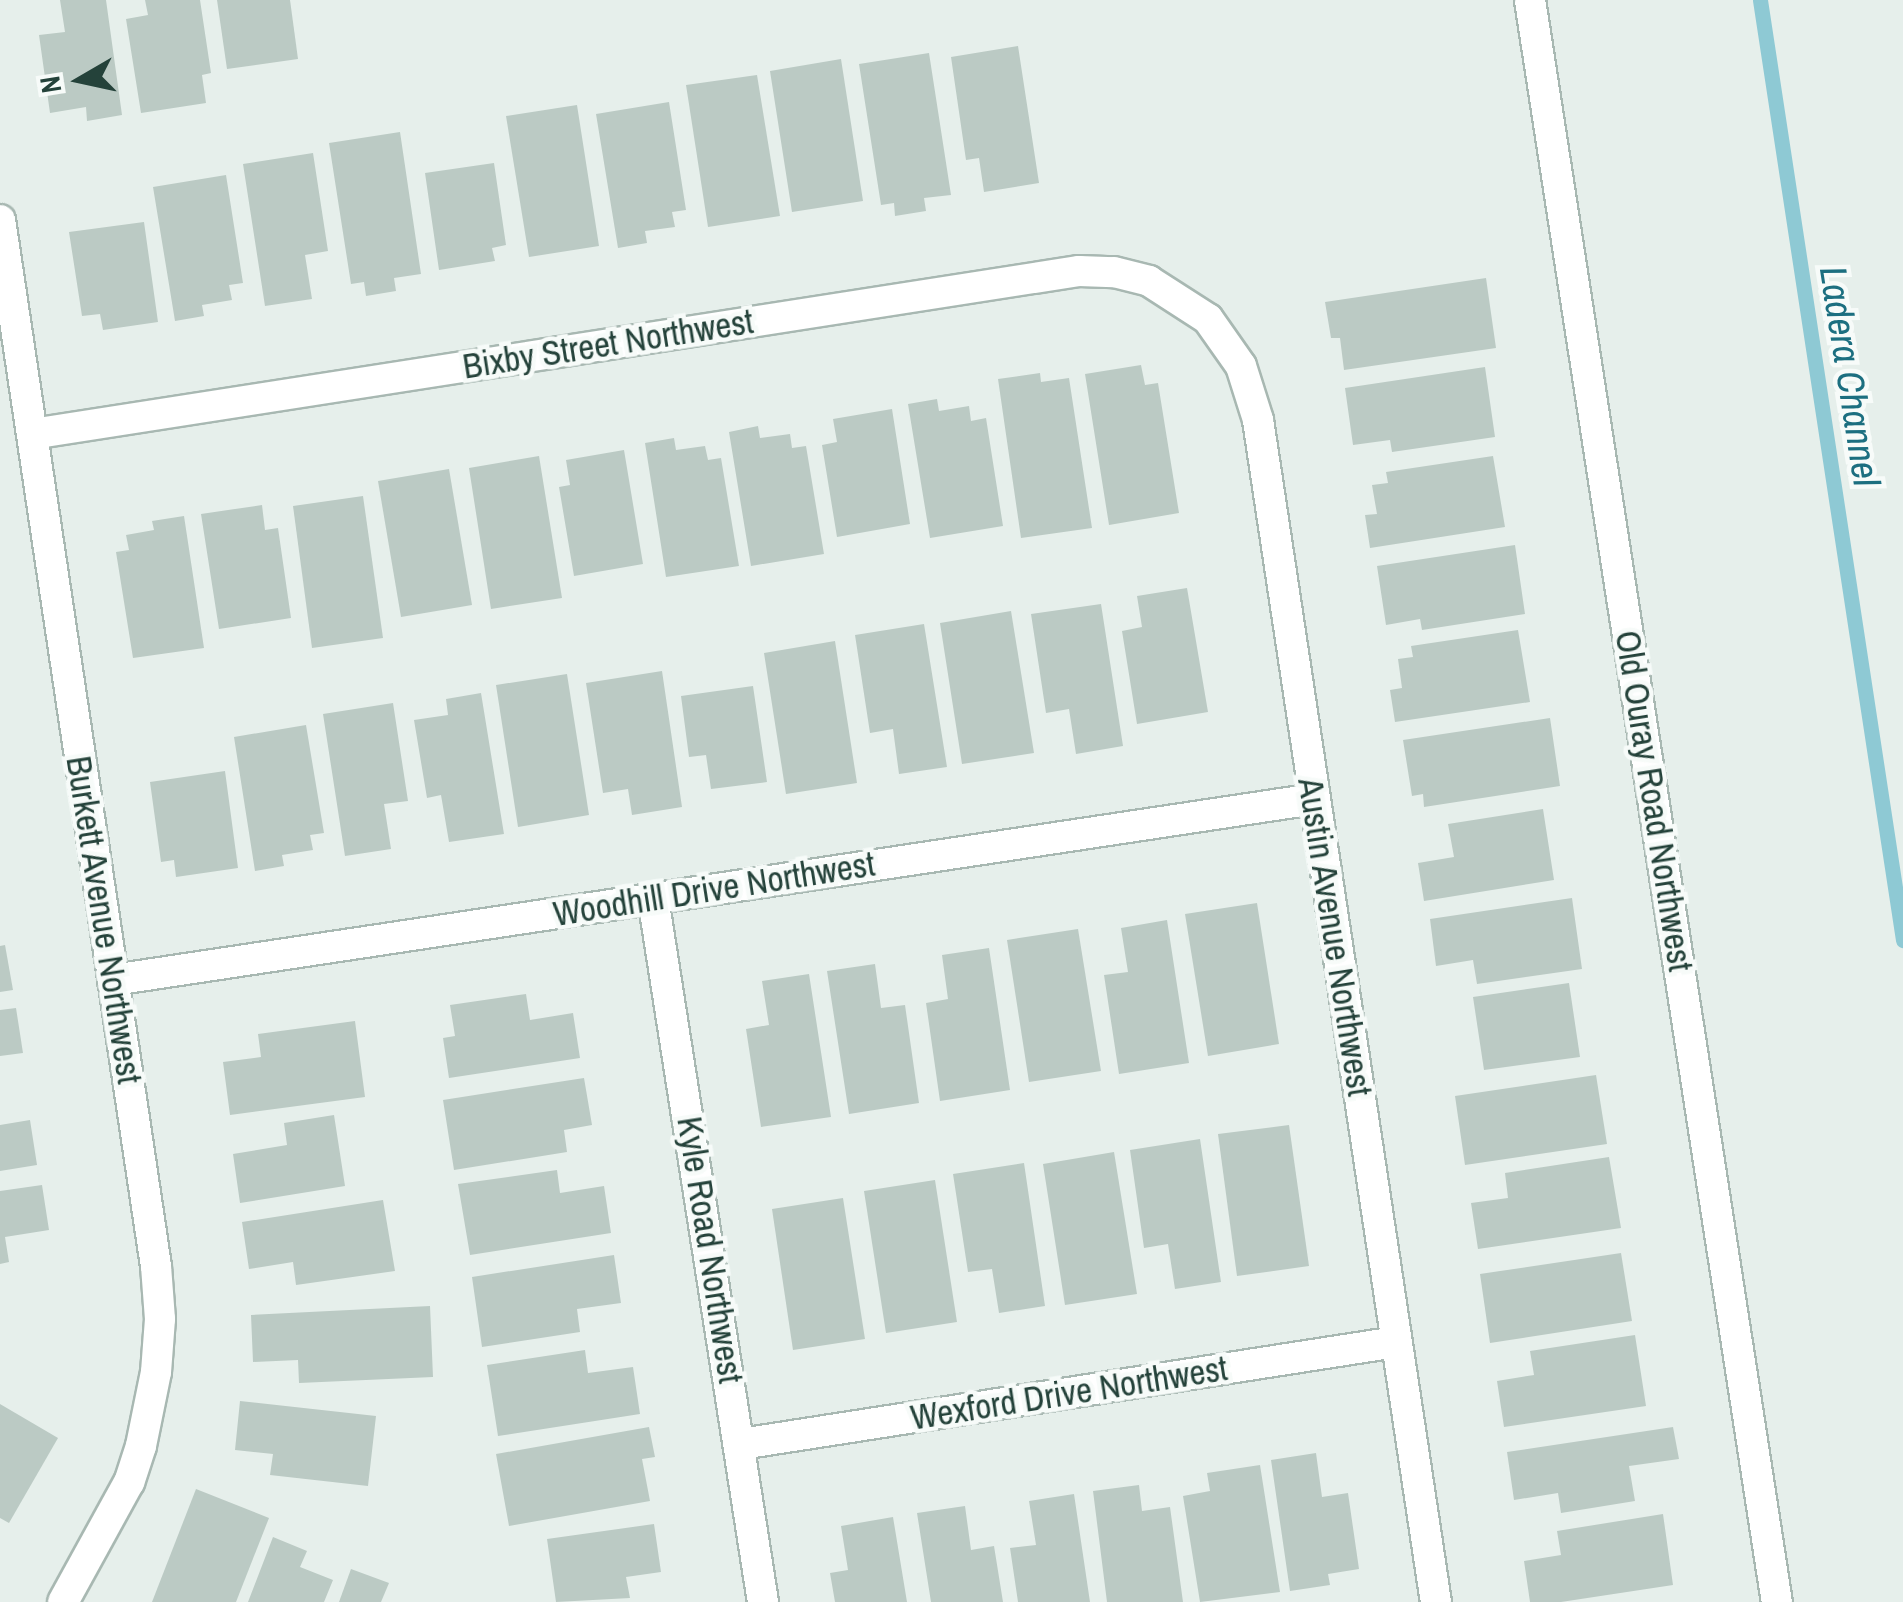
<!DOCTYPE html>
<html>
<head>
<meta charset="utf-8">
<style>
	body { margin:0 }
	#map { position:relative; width:1903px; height:1602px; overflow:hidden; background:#e6efeb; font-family:"Archivo Narrow",sans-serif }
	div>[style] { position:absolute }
	.stream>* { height:15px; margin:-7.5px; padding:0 7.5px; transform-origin:7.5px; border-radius:7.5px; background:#8ec9d4 }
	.building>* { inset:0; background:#bbcac4 }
	.roads { filter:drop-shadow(2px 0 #a8b8b2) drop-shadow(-2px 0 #a8b8b2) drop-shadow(0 2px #a8b8b2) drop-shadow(0 -2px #a8b8b2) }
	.street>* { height:30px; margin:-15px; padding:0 15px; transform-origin:15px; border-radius:15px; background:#fff }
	span { translate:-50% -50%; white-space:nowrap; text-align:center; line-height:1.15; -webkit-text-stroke:9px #f7fbf9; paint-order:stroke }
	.street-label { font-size:35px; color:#24423a }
	.water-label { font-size:38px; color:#1c6f80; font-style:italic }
	.north { position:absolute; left:30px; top:30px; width:100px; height:100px; -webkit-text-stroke:8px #f7fbf9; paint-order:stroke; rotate:261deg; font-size:28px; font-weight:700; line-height:40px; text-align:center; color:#24423a }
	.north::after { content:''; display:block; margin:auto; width:35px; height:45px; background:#24423a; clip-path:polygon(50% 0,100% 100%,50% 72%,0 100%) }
</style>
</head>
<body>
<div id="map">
	<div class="stream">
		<i style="left:1760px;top:0;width:951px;rotate:81.35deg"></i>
	</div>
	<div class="building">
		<i style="clip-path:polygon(60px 0,106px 0,122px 115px,87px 121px,86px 107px,50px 113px,39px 35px,65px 32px)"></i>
		<i style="clip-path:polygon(145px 0,200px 0,211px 73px,202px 75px,206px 103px,141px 113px,126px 19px,148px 15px)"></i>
		<i style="clip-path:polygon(217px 0,290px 0,298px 59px,227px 69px)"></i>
		<i style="clip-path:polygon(1018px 46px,1039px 183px,984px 192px,979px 158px,966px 160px,951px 57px)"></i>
		<i style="clip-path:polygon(929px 53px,951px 195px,924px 198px,926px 211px,895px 216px,894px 203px,881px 205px,859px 64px)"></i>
		<i style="clip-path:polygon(841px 59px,863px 201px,792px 212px,770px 71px)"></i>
		<i style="clip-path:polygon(757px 75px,780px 216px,708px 227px,686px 85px)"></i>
		<i style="clip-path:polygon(669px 102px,686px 210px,672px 212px,675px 227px,645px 231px,647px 243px,618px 248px,596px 114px)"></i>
		<i style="clip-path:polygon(577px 105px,599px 246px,529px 257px,506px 116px)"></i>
		<i style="clip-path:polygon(400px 132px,421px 274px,394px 278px,396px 291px,366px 296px,364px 282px,351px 284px,329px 143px)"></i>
		<i style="clip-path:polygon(313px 153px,328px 251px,305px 255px,312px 299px,265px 306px,243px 164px)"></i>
		<i style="clip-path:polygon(494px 163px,506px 245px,492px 248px,495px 261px,439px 270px,425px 173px)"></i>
		<i style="clip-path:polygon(226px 175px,243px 283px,229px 285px,232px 300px,202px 305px,204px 316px,175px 321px,153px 187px)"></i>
		<i style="clip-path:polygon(144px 222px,158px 322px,103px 330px,100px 314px,82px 316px,69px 232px)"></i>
		<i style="clip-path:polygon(1486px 278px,1496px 348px,1344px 370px,1340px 338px,1331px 338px,1325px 302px)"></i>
		<i style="clip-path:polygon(1141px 365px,1145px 385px,1158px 383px,1179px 513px,1109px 525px,1085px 374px)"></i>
		<i style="clip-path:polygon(1485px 367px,1495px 437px,1392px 452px,1390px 440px,1353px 445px,1345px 388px)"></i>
		<i style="clip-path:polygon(1040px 373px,1041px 382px,1069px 378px,1092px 528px,1021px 538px,998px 379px)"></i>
		<i style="clip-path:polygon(937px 399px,939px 411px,969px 406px,971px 421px,986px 418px,1003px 526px,930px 538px,908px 404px)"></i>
		<i style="clip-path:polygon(892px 409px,910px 524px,837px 537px,822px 445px,837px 442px,833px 419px)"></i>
		<i style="clip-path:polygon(758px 426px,760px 438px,790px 434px,792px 448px,806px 446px,824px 554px,751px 566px,729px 432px)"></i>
		<i style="clip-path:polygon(674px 438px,676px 450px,705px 446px,708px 460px,721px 458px,739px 566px,666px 577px,645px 443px)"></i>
		<i style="clip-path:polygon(624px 450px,643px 564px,574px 576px,559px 487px,570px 485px,566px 460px)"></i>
		<i style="clip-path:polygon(539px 456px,562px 598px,491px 609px,469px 468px)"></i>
		<i style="clip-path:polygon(1493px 456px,1505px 527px,1370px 548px,1365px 515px,1377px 514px,1372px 485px,1388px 483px,1386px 472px)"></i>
		<i style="clip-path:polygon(449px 469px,472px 605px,401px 617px,378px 481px)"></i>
		<i style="clip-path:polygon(363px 496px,383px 638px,312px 648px,293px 506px)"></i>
		<i style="clip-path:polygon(262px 505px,265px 530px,278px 528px,291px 618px,219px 629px,201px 514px)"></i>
		<i style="clip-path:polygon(184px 516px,204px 648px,133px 658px,116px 552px,129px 550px,126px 535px,154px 530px,152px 521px)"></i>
		<i style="clip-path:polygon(1515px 545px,1525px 614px,1422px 630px,1420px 619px,1386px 625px,1377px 566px)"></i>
		<i style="clip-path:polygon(1187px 588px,1208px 712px,1137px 724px,1122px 631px,1142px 627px,1137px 596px)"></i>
		<i style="clip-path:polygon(1101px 604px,1123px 746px,1076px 754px,1069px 709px,1046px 713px,1031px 614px)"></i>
		<i style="clip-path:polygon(1011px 611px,1034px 753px,962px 764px,940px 623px)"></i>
		<i style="clip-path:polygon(924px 624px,947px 767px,899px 774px,893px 729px,870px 733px,855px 635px)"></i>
		<i style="clip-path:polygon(1518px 630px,1530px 702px,1395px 722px,1390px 690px,1402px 688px,1398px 659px,1413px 657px,1411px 646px)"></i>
		<i style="clip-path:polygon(835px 641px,857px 783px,786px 794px,764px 653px)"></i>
		<i style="clip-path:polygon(662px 671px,682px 807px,632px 815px,628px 789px,603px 793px,586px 683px)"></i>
		<i style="clip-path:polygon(567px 674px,589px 815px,518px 827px,496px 685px)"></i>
		<i style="clip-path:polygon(753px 686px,767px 782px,711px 789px,706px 755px,689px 757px,681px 696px)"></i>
		<i style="clip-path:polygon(481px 693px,504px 834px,449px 842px,441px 795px,427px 798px,414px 720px,448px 715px,446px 699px)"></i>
		<i style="clip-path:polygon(393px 703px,408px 801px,384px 804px,391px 849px,345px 856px,323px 714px)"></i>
		<i style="clip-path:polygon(1550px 718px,1560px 786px,1424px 807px,1423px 794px,1412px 796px,1403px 740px)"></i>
		<i style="clip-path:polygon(306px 725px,324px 833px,310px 835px,313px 850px,282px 855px,284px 866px,255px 871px,234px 737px)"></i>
		<i style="clip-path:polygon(225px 771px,238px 868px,176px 877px,174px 860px,161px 862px,150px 782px)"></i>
		<i style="clip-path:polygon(1543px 809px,1554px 880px,1424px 901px,1418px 863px,1454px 857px,1448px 824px)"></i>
		<i style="clip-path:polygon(1572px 898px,1582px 969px,1477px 984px,1473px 960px,1436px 966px,1430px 919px)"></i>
		<i style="clip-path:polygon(1257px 903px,1279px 1044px,1208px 1056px,1185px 914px)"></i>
		<i style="clip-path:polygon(1167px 920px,1189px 1063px,1119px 1074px,1104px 975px,1128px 972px,1121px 928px)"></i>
		<i style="clip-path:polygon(1078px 929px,1101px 1071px,1029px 1082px,1007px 940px)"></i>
		<i style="clip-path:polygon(5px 945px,13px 990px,0 992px,0 946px)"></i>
		<i style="clip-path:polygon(989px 948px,1010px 1090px,940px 1101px,926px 1003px,948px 999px,942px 955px)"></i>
		<i style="clip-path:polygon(875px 964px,881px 1008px,905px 1005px,919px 1103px,849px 1114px,827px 971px)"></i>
		<i style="clip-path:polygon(809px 974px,831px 1117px,761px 1127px,746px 1029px,769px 1025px,762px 981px)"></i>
		<i style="clip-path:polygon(1569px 983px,1580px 1057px,1484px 1070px,1473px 997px)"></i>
		<i style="clip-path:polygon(526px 994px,530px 1020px,573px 1013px,580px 1058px,449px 1078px,443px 1038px,455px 1036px,450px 1005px)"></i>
		<i style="clip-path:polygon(16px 1008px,23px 1053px,0 1056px,0 1010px)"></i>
		<i style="clip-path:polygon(355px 1021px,365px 1097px,230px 1115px,223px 1062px,261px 1057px,258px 1034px)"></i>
		<i style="clip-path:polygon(1596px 1075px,1607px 1144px,1465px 1165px,1455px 1096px)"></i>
		<i style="clip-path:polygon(584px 1078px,592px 1125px,564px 1130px,567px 1152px,454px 1170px,443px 1100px)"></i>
		<i style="clip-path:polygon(334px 1115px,345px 1186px,240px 1203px,233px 1154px,287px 1145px,284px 1123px)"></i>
		<i style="clip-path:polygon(30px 1120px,37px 1165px,0 1171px,0 1125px)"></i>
		<i style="clip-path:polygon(1289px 1125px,1309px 1266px,1237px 1276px,1218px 1134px)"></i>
		<i style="clip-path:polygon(1200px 1139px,1221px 1282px,1175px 1289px,1168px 1244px,1144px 1248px,1130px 1150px)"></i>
		<i style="clip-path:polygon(1114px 1152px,1137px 1294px,1065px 1305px,1043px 1164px)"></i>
		<i style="clip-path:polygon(1609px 1157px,1621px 1228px,1478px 1249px,1471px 1203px,1508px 1198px,1505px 1173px)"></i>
		<i style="clip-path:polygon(1024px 1163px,1045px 1306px,999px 1313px,992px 1269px,968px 1272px,953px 1174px)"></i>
		<i style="clip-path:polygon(557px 1170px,560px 1193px,604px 1186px,611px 1233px,470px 1255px,458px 1184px)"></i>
		<i style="clip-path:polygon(935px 1180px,957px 1322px,886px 1333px,864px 1191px)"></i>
		<i style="clip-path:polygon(42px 1185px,49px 1230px,5px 1237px,9px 1262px,0 1264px,0 1191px)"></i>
		<i style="clip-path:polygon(843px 1198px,865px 1339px,793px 1350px,772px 1209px)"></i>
		<i style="clip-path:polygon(383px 1200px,395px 1271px,296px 1285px,293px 1262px,249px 1269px,242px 1222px)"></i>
		<i style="clip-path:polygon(1621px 1253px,1632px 1321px,1490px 1343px,1480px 1274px)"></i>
		<i style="clip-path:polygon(614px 1255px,621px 1303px,577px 1309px,580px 1332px,482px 1347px,472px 1277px)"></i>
		<i style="clip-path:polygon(430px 1306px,433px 1377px,299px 1383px,298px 1360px,253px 1362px,251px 1315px)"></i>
		<i style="clip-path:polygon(1635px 1335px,1646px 1406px,1504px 1427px,1497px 1381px,1534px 1375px,1530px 1351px)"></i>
		<i style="clip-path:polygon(585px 1350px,588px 1373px,633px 1367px,640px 1414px,498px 1436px,487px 1365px)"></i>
		<i style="clip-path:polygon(240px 1401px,376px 1416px,368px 1486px,270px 1475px,273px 1454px,235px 1450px)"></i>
		<i style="clip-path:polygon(0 1404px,58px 1438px,9px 1523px,0 1518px)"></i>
		<i style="clip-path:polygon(649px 1427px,655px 1457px,642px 1459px,650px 1501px,509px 1526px,496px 1454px)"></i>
		<i style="clip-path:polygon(1673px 1427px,1679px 1459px,1629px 1466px,1635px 1501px,1561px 1513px,1558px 1493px,1514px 1500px,1507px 1452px)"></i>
		<i style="clip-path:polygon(1316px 1453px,1322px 1497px,1348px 1493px,1359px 1569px,1328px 1574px,1330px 1585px,1290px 1591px,1271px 1460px)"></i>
		<i style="clip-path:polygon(1260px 1465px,1280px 1592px,1200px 1602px,1183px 1496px,1210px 1491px,1207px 1473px)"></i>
		<i style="clip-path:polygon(1139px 1485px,1142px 1511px,1170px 1507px,1183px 1602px,1107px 1602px,1093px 1491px)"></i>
		<i style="clip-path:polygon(196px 1489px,269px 1518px,236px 1602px,152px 1602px)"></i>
		<i style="clip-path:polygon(1074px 1494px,1090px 1602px,1018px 1602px,1010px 1548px,1036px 1545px,1029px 1501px)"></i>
		<i style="clip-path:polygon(965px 1506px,971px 1550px,994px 1546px,1003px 1602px,931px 1602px,917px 1513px)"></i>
		<i style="clip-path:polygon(1663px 1514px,1673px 1585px,1561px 1602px,1530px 1602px,1524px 1561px,1561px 1555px,1557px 1531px)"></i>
		<i style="clip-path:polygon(893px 1517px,907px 1602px,835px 1602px,830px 1573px,848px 1570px,841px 1526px)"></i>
		<i style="clip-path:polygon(654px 1524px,661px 1572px,626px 1577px,630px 1598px,556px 1602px,547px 1539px)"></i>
		<i style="clip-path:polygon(273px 1537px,307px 1551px,300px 1567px,333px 1580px,324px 1602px,248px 1602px)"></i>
		<i style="clip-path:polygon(351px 1569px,389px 1583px,381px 1602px,339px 1602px)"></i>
	</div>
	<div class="roads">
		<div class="street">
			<i style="left:1530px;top:0;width:1621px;rotate:81.24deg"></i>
			<i style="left:0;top:220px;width:1058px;rotate:81.52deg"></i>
			<i style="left:156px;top:1266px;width:53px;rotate:85.7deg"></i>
			<i style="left:160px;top:1319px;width:53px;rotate:94.3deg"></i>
			<i style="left:156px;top:1372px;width:76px;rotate:101.5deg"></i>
			<i style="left:141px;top:1446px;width:38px;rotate:108deg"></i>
			<i style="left:129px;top:1482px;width:137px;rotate:118.8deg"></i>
			<i style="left:32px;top:434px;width:1060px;rotate:-8.85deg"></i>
			<i style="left:1079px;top:271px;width:35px;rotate:2deg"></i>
			<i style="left:1114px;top:272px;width:36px;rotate:14deg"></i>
			<i style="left:1149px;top:281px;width:70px;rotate:32.8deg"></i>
			<i style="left:1208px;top:319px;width:57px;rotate:54.9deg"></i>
			<i style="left:1241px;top:366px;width:57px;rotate:72.5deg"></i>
			<i style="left:1258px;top:420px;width:1195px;rotate:81.44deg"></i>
			<i style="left:653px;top:898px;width:713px;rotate:81.12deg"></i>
			<i style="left:113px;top:980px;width:1215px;rotate:-8.57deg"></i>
			<i style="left:741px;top:1444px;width:663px;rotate:-8.85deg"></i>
		</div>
	</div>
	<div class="street-label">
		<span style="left:608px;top:344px;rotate:-9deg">Bixby Street Northwest</span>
		<span style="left:1654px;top:801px;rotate:81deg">Old Ouray Road Northwest</span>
		<span style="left:714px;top:889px;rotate:-9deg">Woodhill Drive Northwest</span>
		<span style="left:104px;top:920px;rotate:81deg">Burkett Avenue Northwest</span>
		<span style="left:1335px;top:937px;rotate:81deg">Austin Avenue Northwest</span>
		<span style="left:710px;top:1250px;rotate:81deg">Kyle Road Northwest</span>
		<span style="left:1069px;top:1393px;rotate:-9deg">Wexford Drive Northwest</span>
	</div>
	<div class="water-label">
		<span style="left:1850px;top:376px;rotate:81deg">Ladera Channel</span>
	</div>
	<div class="north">N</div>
</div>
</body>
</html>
